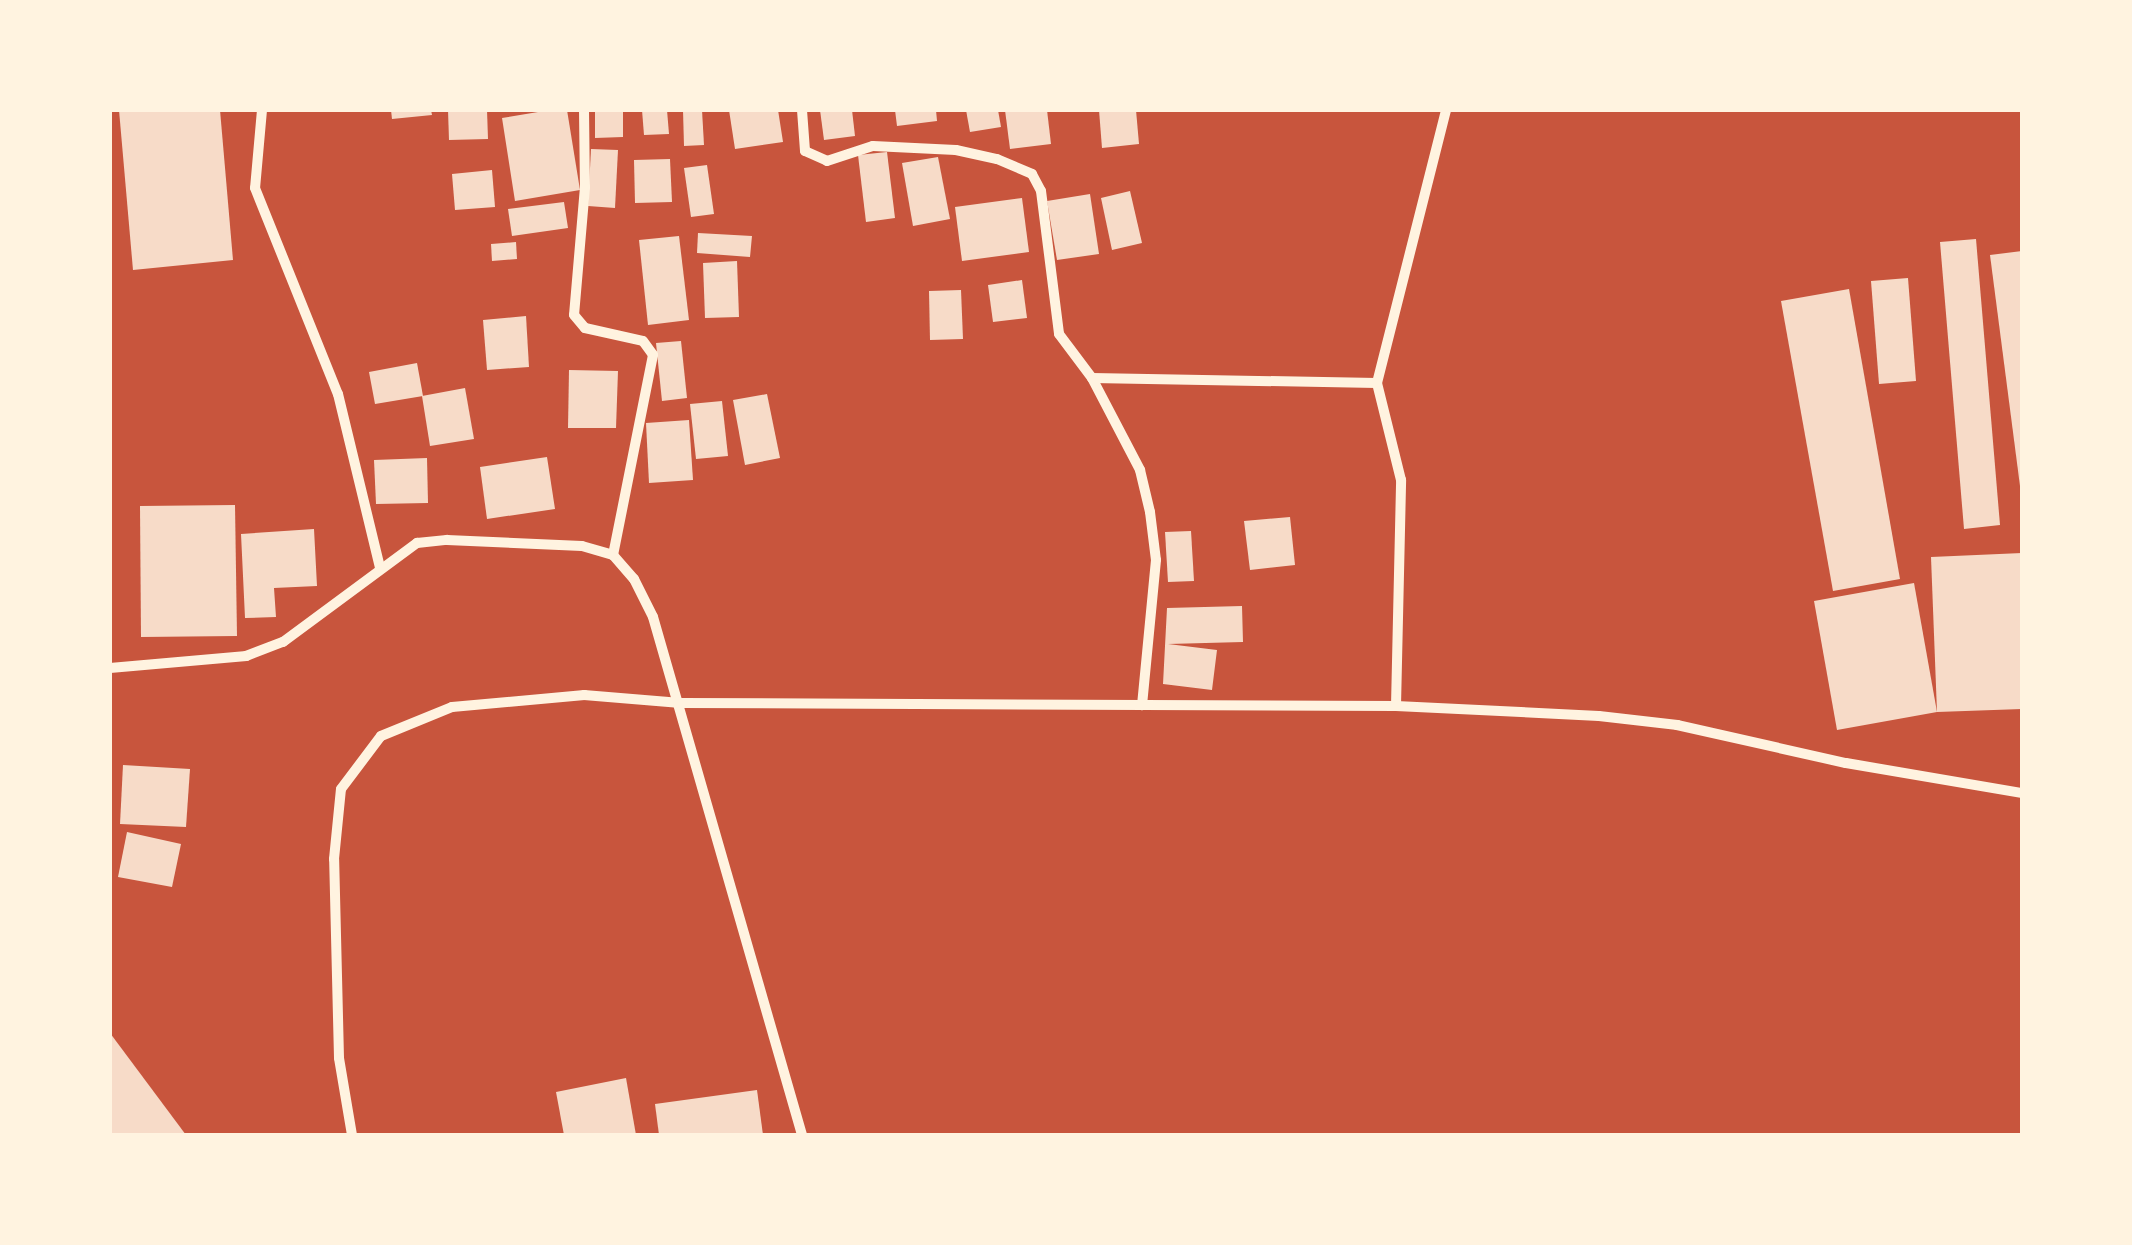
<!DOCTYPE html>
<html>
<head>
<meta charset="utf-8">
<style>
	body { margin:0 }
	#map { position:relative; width:2132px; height:1245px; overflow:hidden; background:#c8553d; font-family:Mulish,sans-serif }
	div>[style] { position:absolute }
	.building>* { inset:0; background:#f7dbc8 }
	.minor>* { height:10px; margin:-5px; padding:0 5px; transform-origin:5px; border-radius:5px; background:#fff3e0 }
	span { translate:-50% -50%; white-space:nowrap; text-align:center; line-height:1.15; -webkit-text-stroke:10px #fff3e0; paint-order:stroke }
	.frame { position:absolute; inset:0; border:112px solid #fff3e0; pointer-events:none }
</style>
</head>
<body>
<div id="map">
	<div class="building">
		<i style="clip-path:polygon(119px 110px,220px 110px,233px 260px,133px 270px)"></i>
		<i style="clip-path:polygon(391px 110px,431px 110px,432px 115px,392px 119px)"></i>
		<i style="clip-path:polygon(448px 110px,487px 110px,488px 139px,449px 140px)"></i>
		<i style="clip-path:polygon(550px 110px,567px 110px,580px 190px,515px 201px,502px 118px)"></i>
		<i style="clip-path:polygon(595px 110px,623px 110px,623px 137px,595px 138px)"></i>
		<i style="clip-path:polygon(642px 110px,667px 110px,669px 134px,644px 135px)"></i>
		<i style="clip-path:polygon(683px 110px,702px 110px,704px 145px,684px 146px)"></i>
		<i style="clip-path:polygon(729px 110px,778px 110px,783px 142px,735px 149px)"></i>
		<i style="clip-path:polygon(820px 110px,852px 110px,855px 136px,824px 140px)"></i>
		<i style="clip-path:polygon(895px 110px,936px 110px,937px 121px,897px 126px)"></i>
		<i style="clip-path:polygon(966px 110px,998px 110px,1001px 127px,970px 132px)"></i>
		<i style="clip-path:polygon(1005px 110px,1047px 110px,1051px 144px,1010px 149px)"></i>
		<i style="clip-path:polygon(1099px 110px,1136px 110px,1139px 144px,1102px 148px)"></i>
		<i style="clip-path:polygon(591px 149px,618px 150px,615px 208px,588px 206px)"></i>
		<i style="clip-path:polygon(887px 152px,895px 218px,866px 222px,858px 155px)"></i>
		<i style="clip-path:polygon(938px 157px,950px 219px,913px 226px,902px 163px)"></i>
		<i style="clip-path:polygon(670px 159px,672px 202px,635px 203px,634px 160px)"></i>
		<i style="clip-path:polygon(707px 165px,714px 214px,691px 217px,684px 168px)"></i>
		<i style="clip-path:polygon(492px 170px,495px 207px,455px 210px,452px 174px)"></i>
		<i style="clip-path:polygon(1130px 191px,1142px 243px,1112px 250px,1101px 198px)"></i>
		<i style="clip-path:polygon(1090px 194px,1099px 254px,1057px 260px,1047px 201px)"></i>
		<i style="clip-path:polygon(1022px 198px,1029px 252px,962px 261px,955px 207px)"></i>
		<i style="clip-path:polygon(564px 202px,568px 228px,512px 236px,508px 209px)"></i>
		<i style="clip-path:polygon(698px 233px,752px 236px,750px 257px,697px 253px)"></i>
		<i style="clip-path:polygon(679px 236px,689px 320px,648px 325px,639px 240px)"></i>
		<i style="clip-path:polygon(1976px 239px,2000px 525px,1964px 529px,1940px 242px)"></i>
		<i style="clip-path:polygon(516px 242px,517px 259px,492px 261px,491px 244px)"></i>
		<i style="clip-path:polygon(2022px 251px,2022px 486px,2020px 486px,1990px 255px)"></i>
		<i style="clip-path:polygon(737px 261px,739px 317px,705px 318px,703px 263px)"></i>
		<i style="clip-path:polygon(1908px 278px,1916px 381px,1879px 384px,1871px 281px)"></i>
		<i style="clip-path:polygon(1022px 280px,1027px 318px,993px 322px,988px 285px)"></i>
		<i style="clip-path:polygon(1849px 289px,1900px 579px,1833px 591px,1781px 301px)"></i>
		<i style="clip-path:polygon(961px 290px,963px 339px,930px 340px,929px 291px)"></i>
		<i style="clip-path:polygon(526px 316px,529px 367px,487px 370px,483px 320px)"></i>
		<i style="clip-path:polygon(681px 341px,687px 398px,662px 401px,656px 343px)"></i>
		<i style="clip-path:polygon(417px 363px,423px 396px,375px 404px,369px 372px)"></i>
		<i style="clip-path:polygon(569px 370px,618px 371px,616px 428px,568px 428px)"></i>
		<i style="clip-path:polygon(465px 388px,474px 439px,430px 446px,422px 396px)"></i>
		<i style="clip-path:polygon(767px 394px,780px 458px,745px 465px,733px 400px)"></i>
		<i style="clip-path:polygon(722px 401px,728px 456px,696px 459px,690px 404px)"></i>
		<i style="clip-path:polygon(689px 420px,693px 480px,649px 483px,646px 423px)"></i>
		<i style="clip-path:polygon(547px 457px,555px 509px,487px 519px,480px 467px)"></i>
		<i style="clip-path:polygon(427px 458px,428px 503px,376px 504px,374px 460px)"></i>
		<i style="clip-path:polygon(235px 505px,237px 636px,141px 637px,140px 506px)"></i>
		<i style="clip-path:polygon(1290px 517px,1295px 565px,1250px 570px,1244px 521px)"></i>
		<i style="clip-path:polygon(314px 529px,317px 586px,274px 588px,276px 617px,245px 618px,241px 534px)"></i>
		<i style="clip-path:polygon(1191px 531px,1194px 581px,1168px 582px,1165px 532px)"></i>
		<i style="clip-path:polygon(2022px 553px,2022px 709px,1937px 712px,1931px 557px)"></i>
		<i style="clip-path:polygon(1914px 583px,1937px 712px,1837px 730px,1814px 601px)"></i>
		<i style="clip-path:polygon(1242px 606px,1243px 642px,1168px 644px,1217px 650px,1212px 690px,1163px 684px,1167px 608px)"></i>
		<i style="clip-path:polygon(123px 765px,190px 769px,186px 827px,120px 824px)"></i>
		<i style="clip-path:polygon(127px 832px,181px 844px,172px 887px,118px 877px)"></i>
		<i style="clip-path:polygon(110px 1033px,186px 1135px,110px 1135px)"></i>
		<i style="clip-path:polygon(626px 1078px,636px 1135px,564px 1135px,556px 1092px)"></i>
		<i style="clip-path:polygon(757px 1090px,763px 1135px,659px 1135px,655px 1104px)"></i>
	</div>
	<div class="minor">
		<i style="left:262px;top:110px;width:78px;rotate:95.1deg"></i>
		<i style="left:255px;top:188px;width:222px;rotate:68.1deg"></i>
		<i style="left:338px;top:394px;width:178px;rotate:76.4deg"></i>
		<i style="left:584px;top:110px;width:77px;rotate:89.3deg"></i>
		<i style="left:585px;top:187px;width:128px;rotate:94.9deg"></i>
		<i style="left:574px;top:315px;width:17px;rotate:50deg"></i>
		<i style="left:585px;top:328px;width:59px;rotate:12.6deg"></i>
		<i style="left:643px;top:341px;width:17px;rotate:54deg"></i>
		<i style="left:653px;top:355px;width:204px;rotate:101.3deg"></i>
		<i style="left:802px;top:110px;width:41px;rotate:85.8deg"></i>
		<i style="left:805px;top:151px;width:24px;rotate:24deg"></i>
		<i style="left:827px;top:161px;width:48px;rotate:-18.1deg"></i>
		<i style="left:873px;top:146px;width:83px;rotate:2.8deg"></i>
		<i style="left:956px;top:150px;width:42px;rotate:12.4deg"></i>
		<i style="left:997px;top:159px;width:38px;rotate:23deg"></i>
		<i style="left:1032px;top:174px;width:19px;rotate:62deg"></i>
		<i style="left:1041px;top:191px;width:144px;rotate:82.8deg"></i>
		<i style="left:1059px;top:334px;width:55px;rotate:53.1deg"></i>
		<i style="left:1092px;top:378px;width:285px;rotate:1deg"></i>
		<i style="left:1092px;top:378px;width:104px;rotate:62.4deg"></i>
		<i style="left:1140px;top:470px;width:43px;rotate:76.6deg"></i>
		<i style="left:1150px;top:512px;width:48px;rotate:82.9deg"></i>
		<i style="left:1156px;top:560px;width:146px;rotate:95.5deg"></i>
		<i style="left:110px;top:668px;width:137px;rotate:-5deg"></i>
		<i style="left:246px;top:656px;width:40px;rotate:-21deg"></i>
		<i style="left:283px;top:642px;width:167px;rotate:-36.5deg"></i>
		<i style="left:417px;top:543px;width:30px;rotate:-6deg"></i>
		<i style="left:447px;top:540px;width:135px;rotate:2.5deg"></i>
		<i style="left:582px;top:546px;width:32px;rotate:16deg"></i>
		<i style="left:613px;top:555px;width:32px;rotate:49deg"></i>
		<i style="left:634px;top:579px;width:42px;rotate:63.4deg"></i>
		<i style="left:653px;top:617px;width:539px;rotate:73.95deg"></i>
		<i style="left:1396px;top:706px;width:226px;rotate:-88.7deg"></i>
		<i style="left:1401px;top:480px;width:100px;rotate:-103.9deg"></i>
		<i style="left:1377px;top:383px;width:282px;rotate:-75.8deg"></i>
		<i style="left:352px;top:1135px;width:78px;rotate:-99.6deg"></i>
		<i style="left:339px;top:1058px;width:199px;rotate:-91.4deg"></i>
		<i style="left:334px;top:859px;width:70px;rotate:-84.3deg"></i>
		<i style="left:341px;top:789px;width:66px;rotate:-53deg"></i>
		<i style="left:381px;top:736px;width:77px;rotate:-22.2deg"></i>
		<i style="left:452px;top:707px;width:133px;rotate:-5.2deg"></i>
		<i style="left:584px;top:695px;width:97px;rotate:4.7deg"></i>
		<i style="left:681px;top:703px;width:715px;rotate:0.24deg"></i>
		<i style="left:1396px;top:706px;width:203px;rotate:2.8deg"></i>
		<i style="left:1599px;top:716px;width:79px;rotate:6.6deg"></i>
		<i style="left:1677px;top:725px;width:173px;rotate:12.7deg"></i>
		<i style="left:1846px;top:763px;width:179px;rotate:9.7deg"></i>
	</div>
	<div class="frame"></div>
</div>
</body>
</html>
